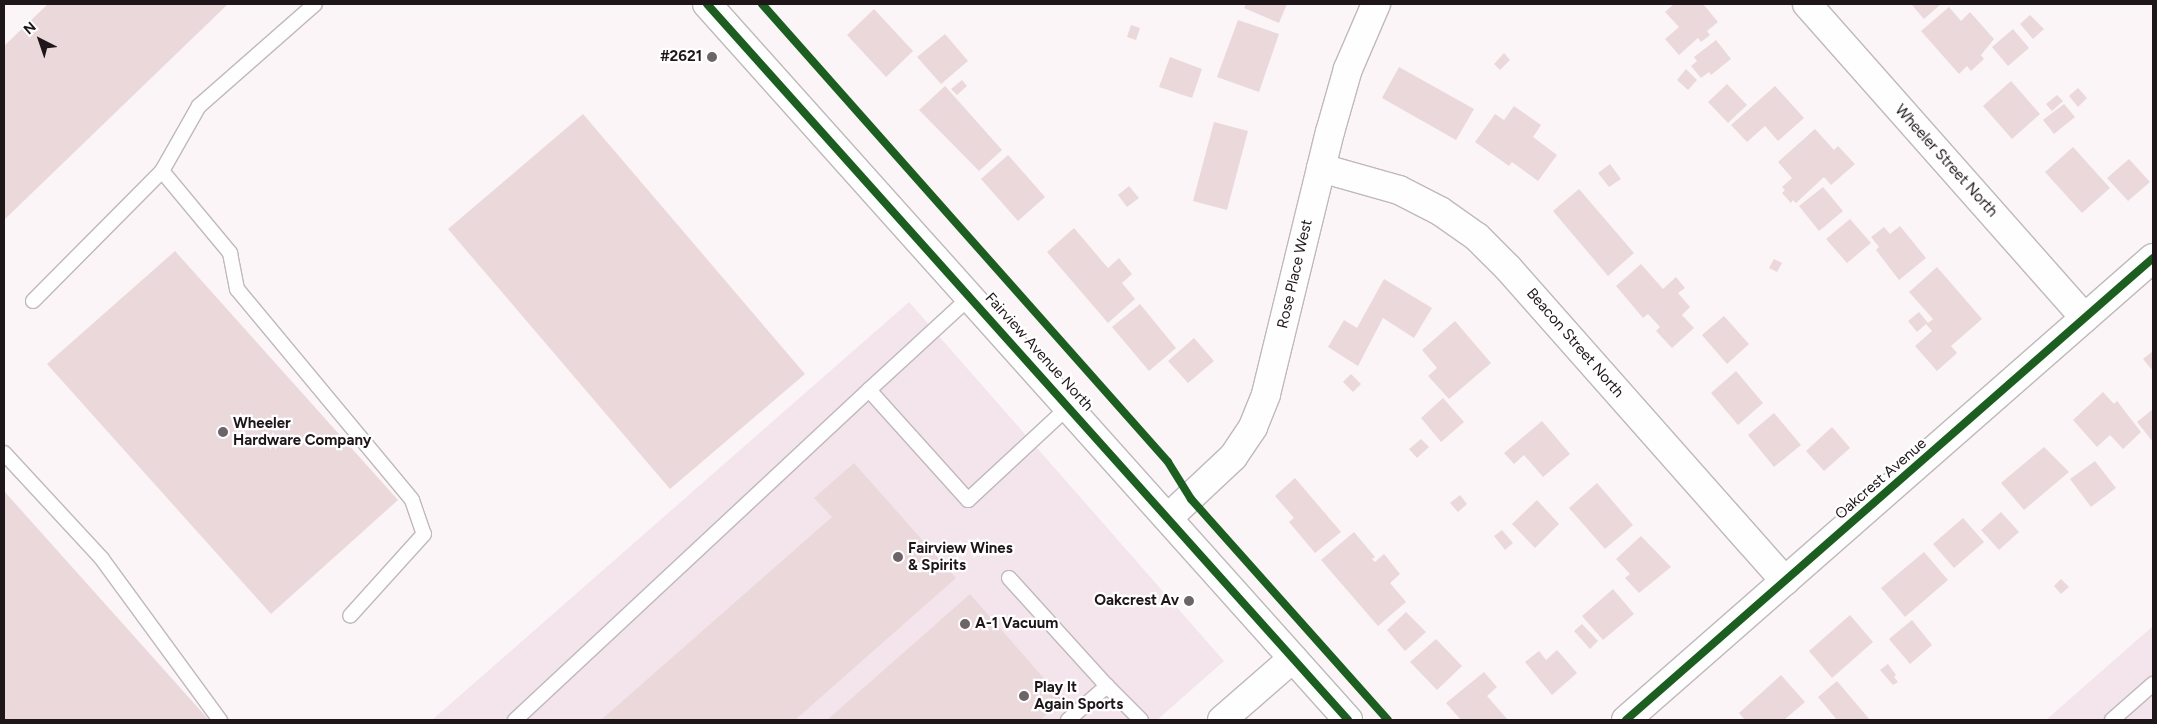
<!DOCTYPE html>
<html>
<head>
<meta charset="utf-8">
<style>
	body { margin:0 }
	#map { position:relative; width:2157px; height:724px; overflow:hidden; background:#fbf5f8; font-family:Figtree,sans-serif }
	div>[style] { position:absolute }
	.built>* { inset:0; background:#f3e5eb }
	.building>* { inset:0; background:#ebd8db }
	.roads { filter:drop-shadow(1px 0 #c0b8bc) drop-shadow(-1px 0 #c0b8bc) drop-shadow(0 1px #c0b8bc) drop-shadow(0 -1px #c0b8bc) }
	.service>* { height:14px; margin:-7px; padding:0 7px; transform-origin:7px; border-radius:7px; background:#fefefe }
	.minor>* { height:28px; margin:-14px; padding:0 14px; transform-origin:14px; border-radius:14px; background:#fefefe }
	.tertiary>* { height:28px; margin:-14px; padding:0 14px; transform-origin:14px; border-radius:14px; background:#fefefe }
	.cycleway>* { height:8px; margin:-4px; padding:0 4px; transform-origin:4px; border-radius:4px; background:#1b5e20 }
	.dots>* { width:14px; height:14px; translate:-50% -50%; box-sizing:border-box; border:2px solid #fff; border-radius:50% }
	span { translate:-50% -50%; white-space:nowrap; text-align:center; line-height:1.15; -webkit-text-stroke:4.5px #fff; paint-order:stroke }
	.poi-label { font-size:15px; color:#1f161a; font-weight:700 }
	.right { translate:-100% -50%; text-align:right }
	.left { translate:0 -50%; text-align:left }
	.street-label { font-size:15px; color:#1f161a }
	.frame { position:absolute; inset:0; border:5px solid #1f161a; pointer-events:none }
	.north { position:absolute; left:15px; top:15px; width:50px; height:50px; -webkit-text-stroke:4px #fff; paint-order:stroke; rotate:319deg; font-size:14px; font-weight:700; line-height:20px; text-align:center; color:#1f161a }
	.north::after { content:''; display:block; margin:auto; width:18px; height:22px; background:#1f161a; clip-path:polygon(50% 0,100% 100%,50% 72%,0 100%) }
</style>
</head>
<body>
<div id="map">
	<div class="built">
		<i style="clip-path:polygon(909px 302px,1224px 661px,1157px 720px,432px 720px)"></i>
		<i style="clip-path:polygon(2153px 626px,2153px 720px,2046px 720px)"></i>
	</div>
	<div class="building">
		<i style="clip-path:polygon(48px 4px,228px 4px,4px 220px,4px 46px)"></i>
		<i style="clip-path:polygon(1246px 4px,1287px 4px,1279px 23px,1244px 8px)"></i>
		<i style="clip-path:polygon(1674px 4px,1703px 4px,1718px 22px,1707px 31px,1710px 35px,1701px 42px,1698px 38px,1679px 55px,1665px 39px,1679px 27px,1665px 12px)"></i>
		<i style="clip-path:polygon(1911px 4px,1941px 4px,1924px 19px)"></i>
		<i style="clip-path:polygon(1949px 7px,1961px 21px,1970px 12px,1994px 39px,1981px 55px,1984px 59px,1971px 71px,1967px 66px,1959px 74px,1921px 31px)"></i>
		<i style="clip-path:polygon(874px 9px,913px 51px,886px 77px,847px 35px)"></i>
		<i style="clip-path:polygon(2030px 15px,2044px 29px,2033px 39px,2020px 24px)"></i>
		<i style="clip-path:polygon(1238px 20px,1279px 34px,1259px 92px,1217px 77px)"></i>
		<i style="clip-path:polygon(1131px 25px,1140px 28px,1136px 40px,1127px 37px)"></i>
		<i style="clip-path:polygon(2013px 29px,2029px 48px,2008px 66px,1992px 47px)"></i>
		<i style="clip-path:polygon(945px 34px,968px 61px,941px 84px,917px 57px)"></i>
		<i style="clip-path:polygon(1716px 40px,1731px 59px,1711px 75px,1709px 72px,1701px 78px,1691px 66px,1697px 61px,1694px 57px)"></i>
		<i style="clip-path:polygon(1504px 53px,1510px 60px,1500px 70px,1494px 64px)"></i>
		<i style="clip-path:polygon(1170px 57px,1202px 69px,1192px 98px,1159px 87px)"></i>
		<i style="clip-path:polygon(1399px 67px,1474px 109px,1456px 140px,1382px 98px)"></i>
		<i style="clip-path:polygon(1686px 69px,1697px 80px,1688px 90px,1677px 80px)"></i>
		<i style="clip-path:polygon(962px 80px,967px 86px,957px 95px,951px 89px)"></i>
		<i style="clip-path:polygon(2011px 81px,2040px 114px,2012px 139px,1983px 106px)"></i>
		<i style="clip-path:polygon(1727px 84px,1747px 105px,1728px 123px,1708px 102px)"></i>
		<i style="clip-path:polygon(945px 86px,1002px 150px,979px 171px,919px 110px)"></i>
		<i style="clip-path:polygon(1775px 86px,1804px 118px,1778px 141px,1765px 126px,1747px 142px,1731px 125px)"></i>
		<i style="clip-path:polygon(2078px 88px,2087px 98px,2078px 107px,2069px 96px)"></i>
		<i style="clip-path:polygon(2057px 95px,2063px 101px,2052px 111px,2046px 104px)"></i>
		<i style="clip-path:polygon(2064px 104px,2075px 117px,2054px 134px,2043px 120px)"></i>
		<i style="clip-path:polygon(1514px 106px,1541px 125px,1533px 137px,1557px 155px,1538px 181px,1512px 162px,1509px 166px,1475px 142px,1495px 114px,1504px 120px)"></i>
		<i style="clip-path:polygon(583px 114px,805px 374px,670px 489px,448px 229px)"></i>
		<i style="clip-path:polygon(1214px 122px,1248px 131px,1227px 210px,1193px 201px)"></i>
		<i style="clip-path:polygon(1815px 129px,1834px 150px,1838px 146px,1855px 164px,1831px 185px,1824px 177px,1796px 203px,1793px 200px,1791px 203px,1782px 193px,1785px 190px,1782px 187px,1792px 178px,1778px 162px)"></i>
		<i style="clip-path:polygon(2073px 147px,2110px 188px,2082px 213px,2045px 172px)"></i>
		<i style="clip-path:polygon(1008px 155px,1045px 197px,1018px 221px,981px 179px)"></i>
		<i style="clip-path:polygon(2129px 159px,2150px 182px,2128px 201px,2107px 178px)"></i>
		<i style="clip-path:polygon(1610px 164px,1621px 179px,1609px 187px,1598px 173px)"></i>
		<i style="clip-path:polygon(1129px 186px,1139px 198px,1127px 207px,1118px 195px)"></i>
		<i style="clip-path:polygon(1823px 187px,1843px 211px,1819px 231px,1799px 206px)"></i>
		<i style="clip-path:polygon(1579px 189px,1634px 253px,1608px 276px,1553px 211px)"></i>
		<i style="clip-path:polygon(1850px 219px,1871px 243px,1847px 263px,1826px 239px)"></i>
		<i style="clip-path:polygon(1900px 226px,1926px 258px,1899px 280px,1876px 250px,1879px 247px,1871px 237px,1884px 227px,1890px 234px)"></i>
		<i style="clip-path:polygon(1074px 228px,1108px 268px,1119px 258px,1132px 274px,1122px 283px,1135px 299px,1108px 323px,1047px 252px)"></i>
		<i style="clip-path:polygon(175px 251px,398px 500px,271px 614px,47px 364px)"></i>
		<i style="clip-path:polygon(1774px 259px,1782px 263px,1777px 272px,1769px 268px)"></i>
		<i style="clip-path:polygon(1641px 264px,1663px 289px,1676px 277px,1685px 288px,1678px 293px,1690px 307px,1682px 315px,1694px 328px,1672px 348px,1656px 331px,1660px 327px,1648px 314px,1643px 318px,1616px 286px)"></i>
		<i style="clip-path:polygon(1937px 267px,1982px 319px,1951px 346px,1957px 353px,1937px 371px,1915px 346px,1932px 331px,1926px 324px,1917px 332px,1908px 321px,1919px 312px,1928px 323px,1933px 319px,1909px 292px)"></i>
		<i style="clip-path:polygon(1384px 279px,1432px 308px,1414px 338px,1383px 318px,1358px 366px,1328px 347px,1344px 320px,1357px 328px)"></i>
		<i style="clip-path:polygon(1140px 304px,1176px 348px,1149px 371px,1112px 327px)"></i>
		<i style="clip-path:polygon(1724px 316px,1749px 344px,1727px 364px,1702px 335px)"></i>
		<i style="clip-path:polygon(1455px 321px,1491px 363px,1449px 399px,1428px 376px,1437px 368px,1422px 350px)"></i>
		<i style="clip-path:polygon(1194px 338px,1214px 361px,1188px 383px,1168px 361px)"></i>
		<i style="clip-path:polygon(2153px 351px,2153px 371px,2143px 359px)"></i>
		<i style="clip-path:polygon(1736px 371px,1763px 403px,1738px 425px,1711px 393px)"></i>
		<i style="clip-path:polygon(1351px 374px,1361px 384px,1353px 392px,1343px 382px)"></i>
		<i style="clip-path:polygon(2103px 392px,2114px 404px,2117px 401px,2141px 432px,2123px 449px,2110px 435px,2097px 447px,2073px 420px)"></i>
		<i style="clip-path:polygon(1443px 398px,1464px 422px,1441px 442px,1421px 418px)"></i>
		<i style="clip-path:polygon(2153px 409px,2153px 442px,2137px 422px)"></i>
		<i style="clip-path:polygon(1774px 413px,1801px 445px,1774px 467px,1748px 435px)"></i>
		<i style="clip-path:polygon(1542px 421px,1570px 454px,1543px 477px,1524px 455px,1514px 464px,1504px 453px)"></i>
		<i style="clip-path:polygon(1832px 427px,1850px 448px,1824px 471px,1806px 451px)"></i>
		<i style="clip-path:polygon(1421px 439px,1429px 447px,1417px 458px,1409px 449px)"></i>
		<i style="clip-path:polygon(2044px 447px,2069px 472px,2024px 510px,2001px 483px)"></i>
		<i style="clip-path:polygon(2095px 461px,2116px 488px,2091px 507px,2070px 479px)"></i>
		<i style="clip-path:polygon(854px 463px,956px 578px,795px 720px,601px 720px,832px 517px,814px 498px)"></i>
		<i style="clip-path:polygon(1295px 478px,1341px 532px,1315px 553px,1289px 522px,1294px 518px,1275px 496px)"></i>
		<i style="clip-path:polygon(1597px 483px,1633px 525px,1605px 549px,1569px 508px)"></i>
		<i style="clip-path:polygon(4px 491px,209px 720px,4px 720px)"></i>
		<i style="clip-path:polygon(1460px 495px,1467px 504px,1458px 512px,1450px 503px)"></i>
		<i style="clip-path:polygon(1537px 500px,1559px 524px,1535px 548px,1512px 524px)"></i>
		<i style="clip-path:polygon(2001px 512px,2019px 532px,1999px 550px,1981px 530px)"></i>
		<i style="clip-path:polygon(1963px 518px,1984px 542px,1954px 568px,1933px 544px)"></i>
		<i style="clip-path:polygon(1502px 530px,1513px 543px,1505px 550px,1494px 536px)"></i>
		<i style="clip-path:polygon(1354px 532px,1375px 557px,1372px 559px,1375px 562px,1384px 554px,1400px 574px,1390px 583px,1406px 602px,1378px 626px,1321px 560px)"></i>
		<i style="clip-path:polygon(1641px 536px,1671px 567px,1639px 593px,1625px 578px,1630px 574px,1616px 559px)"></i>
		<i style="clip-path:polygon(1924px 552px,1948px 580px,1905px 617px,1881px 588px)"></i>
		<i style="clip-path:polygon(2061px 579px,2069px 587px,2061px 594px,2054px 586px)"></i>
		<i style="clip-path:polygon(1613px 589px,1634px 614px,1603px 640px,1582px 616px)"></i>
		<i style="clip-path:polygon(970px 594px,1063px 700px,1040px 720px,827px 720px)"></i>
		<i style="clip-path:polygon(1406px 612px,1426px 632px,1405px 651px,1387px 630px)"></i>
		<i style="clip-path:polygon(1850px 615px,1873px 642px,1832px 678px,1809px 651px)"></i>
		<i style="clip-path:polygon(1912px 620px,1932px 645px,1910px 664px,1889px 639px)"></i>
		<i style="clip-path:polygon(1582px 624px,1598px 641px,1590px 649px,1574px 631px)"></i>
		<i style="clip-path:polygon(1436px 639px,1462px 666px,1437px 690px,1410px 662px)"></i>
		<i style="clip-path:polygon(1557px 650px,1577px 673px,1552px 695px,1525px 662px,1539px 651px,1546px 660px)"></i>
		<i style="clip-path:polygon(1888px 664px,1896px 675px,1894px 677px,1898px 682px,1893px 685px,1880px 670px)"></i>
		<i style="clip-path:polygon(1484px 672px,1497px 687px,1487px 696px,1508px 720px,1461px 720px,1446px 703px)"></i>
		<i style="clip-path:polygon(1781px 675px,1805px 702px,1784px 720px,1745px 720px,1739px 713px)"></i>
		<i style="clip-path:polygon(1837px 681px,1870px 720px,1837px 720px,1818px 697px)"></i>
	</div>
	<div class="roads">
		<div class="service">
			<i style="left:162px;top:171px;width:107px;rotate:50.3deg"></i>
			<i style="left:230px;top:253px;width:37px;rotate:79deg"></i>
			<i style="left:237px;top:289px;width:274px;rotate:50.3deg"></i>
			<i style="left:412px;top:500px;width:36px;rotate:71deg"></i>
			<i style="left:424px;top:534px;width:110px;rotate:132.1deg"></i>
			<i style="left:970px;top:297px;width:137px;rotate:137.4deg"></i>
			<i style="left:869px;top:390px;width:148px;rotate:48deg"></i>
			<i style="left:968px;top:500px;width:138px;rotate:-42.9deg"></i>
			<i style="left:33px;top:301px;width:183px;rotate:-45.2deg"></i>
			<i style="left:162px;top:171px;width:75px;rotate:-60.4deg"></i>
			<i style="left:199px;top:106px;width:154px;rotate:-41.3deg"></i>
			<i style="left:4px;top:453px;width:144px;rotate:47.2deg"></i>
			<i style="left:102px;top:559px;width:200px;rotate:53.8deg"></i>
			<i style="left:1009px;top:578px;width:146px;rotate:47.8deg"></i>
			<i style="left:515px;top:720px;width:484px;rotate:-43deg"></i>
			<i style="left:1068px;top:720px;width:52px;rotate:-41.1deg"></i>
			<i style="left:1107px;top:686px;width:48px;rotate:45deg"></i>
			<i style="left:2112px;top:720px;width:55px;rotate:-41.3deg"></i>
		</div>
		<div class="minor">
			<i style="left:1807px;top:4px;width:419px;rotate:48.5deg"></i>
			<i style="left:1321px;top:168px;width:81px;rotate:15.8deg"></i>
			<i style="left:1399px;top:190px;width:46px;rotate:27.1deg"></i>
			<i style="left:1440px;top:211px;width:45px;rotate:35.1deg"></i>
			<i style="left:1477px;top:237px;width:44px;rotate:45deg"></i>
			<i style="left:1508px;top:268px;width:418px;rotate:48.5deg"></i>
			<i style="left:1169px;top:517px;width:88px;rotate:-43.2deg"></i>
			<i style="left:1233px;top:457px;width:36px;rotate:-56deg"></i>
			<i style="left:1253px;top:427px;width:35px;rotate:-68deg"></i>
			<i style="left:1266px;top:394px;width:270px;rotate:-76.3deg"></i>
			<i style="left:1330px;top:132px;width:66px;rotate:-74.1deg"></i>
			<i style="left:1348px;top:69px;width:71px;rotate:-66.7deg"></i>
		</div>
		<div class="tertiary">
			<i style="left:707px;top:4px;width:961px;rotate:48.16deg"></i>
			<i style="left:1222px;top:720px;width:94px;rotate:-41.1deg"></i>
			<i style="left:1626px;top:720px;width:701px;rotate:-41.24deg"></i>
		</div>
	</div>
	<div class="cycleway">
		<i style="left:707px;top:4px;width:961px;rotate:48.16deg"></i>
		<i style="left:762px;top:4px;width:612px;rotate:48.44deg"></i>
		<i style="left:1168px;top:462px;width:44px;rotate:58.1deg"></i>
		<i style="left:1191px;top:499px;width:296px;rotate:48.3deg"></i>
		<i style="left:1626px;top:720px;width:701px;rotate:-41.24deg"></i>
	</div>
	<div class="dots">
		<i style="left:712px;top:57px;background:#6c6468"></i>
		<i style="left:223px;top:432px;background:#6c6468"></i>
		<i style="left:898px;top:557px;background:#6c6468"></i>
		<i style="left:1189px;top:601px;background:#6c6468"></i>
		<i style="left:965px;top:624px;background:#6c6468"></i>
		<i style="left:1024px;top:696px;background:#6c6468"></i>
	</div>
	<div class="poi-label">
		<span class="right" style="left:702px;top:57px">#2621</span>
		<span class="left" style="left:233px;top:432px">Wheeler<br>Hardware Company</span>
		<span class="left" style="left:908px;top:557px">Fairview Wines<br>&amp; Spirits</span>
		<span class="right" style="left:1179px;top:601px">Oakcrest Av</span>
		<span class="left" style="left:975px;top:624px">A-1 Vacuum</span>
		<span class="left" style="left:1034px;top:696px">Play It<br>Again Sports</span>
	</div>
	<div class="street-label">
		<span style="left:1946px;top:161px;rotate:48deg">Wheeler Street North</span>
		<span style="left:1295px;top:274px;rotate:-77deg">Rose Place West</span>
		<span style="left:1575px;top:343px;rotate:49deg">Beacon Street North</span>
		<span style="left:1039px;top:352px;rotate:48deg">Fairview Avenue North</span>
		<span style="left:1881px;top:479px;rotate:-41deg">Oakcrest Avenue</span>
	</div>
	<div class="frame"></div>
	<div class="north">N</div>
</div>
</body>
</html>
